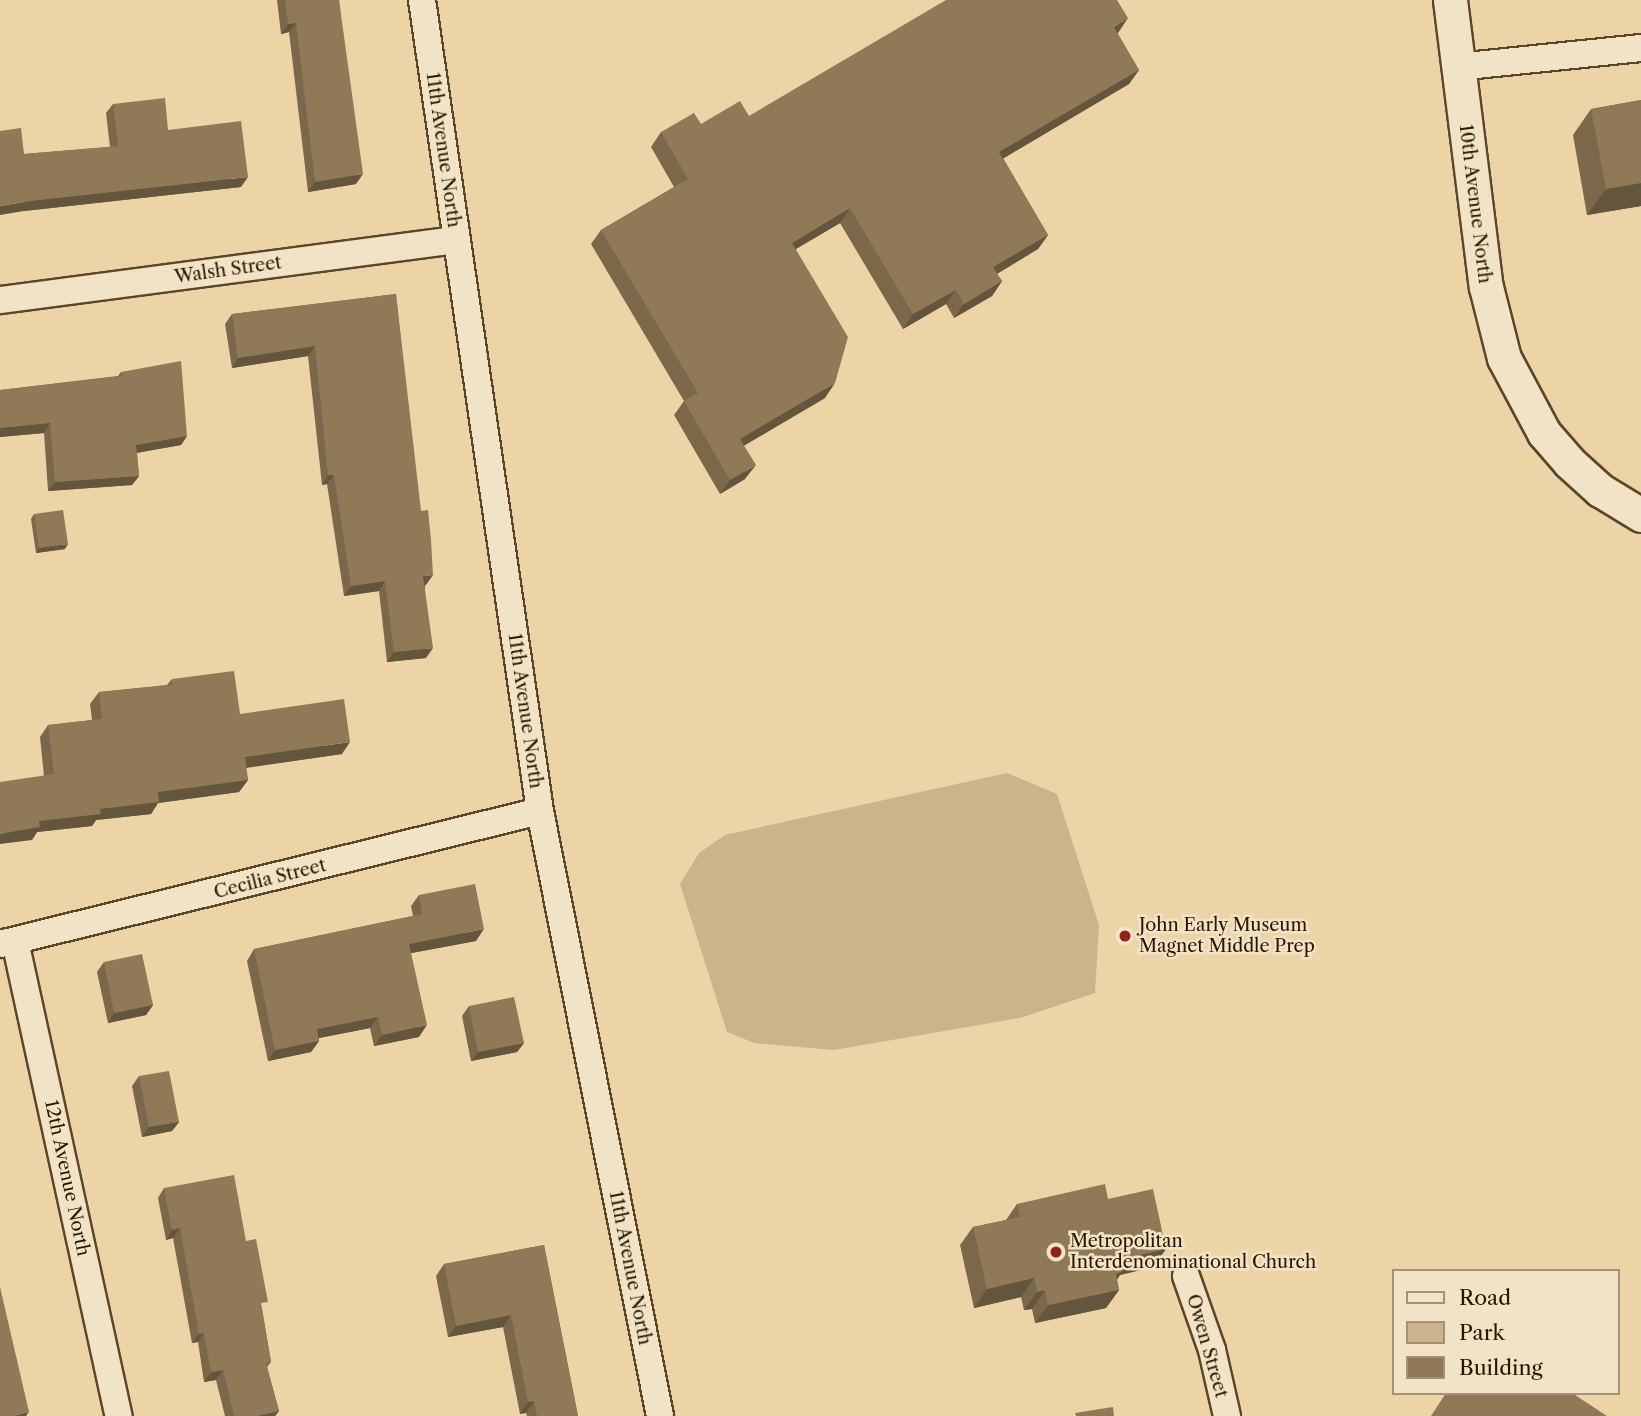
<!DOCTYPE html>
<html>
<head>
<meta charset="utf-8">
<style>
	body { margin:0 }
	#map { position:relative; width:1641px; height:1416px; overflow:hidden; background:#ecd4a7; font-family:"Libre Caslon Text",serif }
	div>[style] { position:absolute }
	.green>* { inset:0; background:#cbb48b }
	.roads { filter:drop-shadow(2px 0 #5b462a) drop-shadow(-2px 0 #5b462a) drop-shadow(0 2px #5b462a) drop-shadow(0 -2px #5b462a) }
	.minor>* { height:26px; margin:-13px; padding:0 13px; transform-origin:13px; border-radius:13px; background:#f3e3c6 }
	.tertiary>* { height:33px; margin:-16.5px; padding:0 16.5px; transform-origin:16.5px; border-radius:16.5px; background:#f3e3c6 }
	.wall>* { inset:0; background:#7b684b }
	.shaded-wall>* { inset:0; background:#64553d }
	.building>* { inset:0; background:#8f7957 }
	.dots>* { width:19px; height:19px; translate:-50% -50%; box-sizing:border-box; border:4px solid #f3e3c6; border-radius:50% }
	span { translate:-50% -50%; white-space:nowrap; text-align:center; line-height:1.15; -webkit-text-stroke:5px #f3e3c6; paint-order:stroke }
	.street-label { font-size:18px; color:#2b1600 }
	.poi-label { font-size:18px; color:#2b1600 }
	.left { translate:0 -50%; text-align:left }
	.legend { position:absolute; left:1392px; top:1269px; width:228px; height:126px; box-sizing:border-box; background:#f3e3c6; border:2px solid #a39177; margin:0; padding:9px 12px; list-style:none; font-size:21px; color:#2b1600 }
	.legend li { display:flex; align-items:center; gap:14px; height:35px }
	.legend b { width:35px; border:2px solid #a39177 }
</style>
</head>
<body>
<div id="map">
	<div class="green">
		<i style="clip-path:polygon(1007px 773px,1057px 794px,1099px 925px,1095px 993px,1020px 1018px,834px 1050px,754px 1043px,727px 1032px,680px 884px,699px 853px,725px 835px)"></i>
	</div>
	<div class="roads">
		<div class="minor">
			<i style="left:422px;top:0;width:820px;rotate:81.72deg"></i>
			<i style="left:540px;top:811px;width:617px;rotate:78.78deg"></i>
			<i style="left:1457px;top:67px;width:185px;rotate:-5.9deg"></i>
			<i style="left:0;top:300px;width:460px;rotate:-7.5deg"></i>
			<i style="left:15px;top:941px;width:486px;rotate:77.7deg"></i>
			<i style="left:0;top:944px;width:556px;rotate:-13.84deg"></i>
			<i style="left:1186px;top:1276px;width:78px;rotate:70.6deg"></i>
			<i style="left:1212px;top:1350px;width:68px;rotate:77.2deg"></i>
		</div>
		<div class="tertiary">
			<i style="left:1450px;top:0;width:289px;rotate:82.9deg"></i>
			<i style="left:1486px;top:287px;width:73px;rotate:75.8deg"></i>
			<i style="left:1504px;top:358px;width:85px;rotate:61.9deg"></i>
			<i style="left:1544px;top:433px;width:38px;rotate:49deg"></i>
			<i style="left:1569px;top:462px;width:42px;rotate:42.1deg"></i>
			<i style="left:1600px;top:490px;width:48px;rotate:31.4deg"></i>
		</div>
	</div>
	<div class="wall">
		<i style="clip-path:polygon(277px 0,339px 0,356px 184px,308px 192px,289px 32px,281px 34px)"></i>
		<i style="clip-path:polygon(1117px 33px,1139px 70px,1129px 84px,1003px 158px,1048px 235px,1038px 249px,997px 274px,1002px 281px,992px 296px,954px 318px,946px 304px,903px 329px,840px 223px,796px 249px,825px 398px,744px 445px,745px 479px,720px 494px,674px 415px,684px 401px,591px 244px,601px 230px,674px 187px,651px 147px,661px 132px,749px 116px)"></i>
		<i style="clip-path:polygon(1641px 100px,1641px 206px,1587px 215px,1573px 135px,1591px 109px)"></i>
		<i style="clip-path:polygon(113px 104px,168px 130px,241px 187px,24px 211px,24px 154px,110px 147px,106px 113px)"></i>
		<i style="clip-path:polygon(396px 294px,426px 585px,425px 585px,426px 658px,387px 662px,379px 591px,344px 596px,327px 484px,322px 485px,308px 356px,232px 368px,225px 324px,232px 314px)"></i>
		<i style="clip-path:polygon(121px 372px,187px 436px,181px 445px,137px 453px,139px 476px,132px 485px,48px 491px,44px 433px,0 437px,0 390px,118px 376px)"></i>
		<i style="clip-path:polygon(34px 514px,65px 549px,36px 553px,31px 519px)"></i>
		<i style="clip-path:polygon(172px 679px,240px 714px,342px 754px,246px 768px,248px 780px,239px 792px,158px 803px,151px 814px,96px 820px,92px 826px,37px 832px,32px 840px,44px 776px,40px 737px,48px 725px,92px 720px,90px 704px,99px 692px,167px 685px)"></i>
		<i style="clip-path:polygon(419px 895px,476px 941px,411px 953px,419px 1037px,374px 1046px,370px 1028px,319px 1038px,319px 1041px,311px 1052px,268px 1061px,247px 961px,254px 949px,413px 916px,411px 906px)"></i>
		<i style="clip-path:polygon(104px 962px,153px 1005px,146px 1015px,108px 1023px,97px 972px)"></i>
		<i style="clip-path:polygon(469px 1006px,524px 1043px,517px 1052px,471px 1061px,462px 1016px)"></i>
		<i style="clip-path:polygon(139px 1076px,179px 1122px,172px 1131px,142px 1137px,132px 1086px)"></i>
		<i style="clip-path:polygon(164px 1188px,246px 1241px,262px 1309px,271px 1362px,267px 1367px,279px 1411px,275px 1416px,225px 1416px,216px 1380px,204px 1382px,198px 1342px,192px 1343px,173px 1238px,166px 1240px,158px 1198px)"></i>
		<i style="clip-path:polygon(1108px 1199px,1166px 1249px,1153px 1267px,1120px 1275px,1117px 1280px,1119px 1290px,1106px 1308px,1035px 1323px,1032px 1309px,1024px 1310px,1021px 1297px,974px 1308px,960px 1245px,973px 1227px,1006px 1220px,1017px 1204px)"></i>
		<i style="clip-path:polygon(544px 1245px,578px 1416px,527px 1416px,526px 1413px,520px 1414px,503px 1327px,448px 1337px,436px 1276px,444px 1264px)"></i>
	</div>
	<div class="shaded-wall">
		<i style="clip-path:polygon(1128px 18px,1118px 33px,1103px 41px,1114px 27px)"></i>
		<i style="clip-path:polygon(296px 23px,289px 32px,281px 34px,288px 24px)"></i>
		<i style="clip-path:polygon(1139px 70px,1129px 84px,989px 167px,999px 152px)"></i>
		<i style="clip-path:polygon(363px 174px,356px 184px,308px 192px,315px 182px)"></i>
		<i style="clip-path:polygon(248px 177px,241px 187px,24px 211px,0 215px,0 206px,30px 201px)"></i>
		<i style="clip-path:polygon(1641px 183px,1641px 206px,1587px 215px,1606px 189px)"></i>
		<i style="clip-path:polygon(850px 208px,840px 223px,782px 257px,792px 243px)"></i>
		<i style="clip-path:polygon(1048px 235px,1038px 249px,983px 282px,993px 267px)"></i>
		<i style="clip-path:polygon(1002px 281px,992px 296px,954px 318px,964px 304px)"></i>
		<i style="clip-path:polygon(956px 290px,946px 304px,903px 329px,913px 314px)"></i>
		<i style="clip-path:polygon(315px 346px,308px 356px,232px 368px,238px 358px)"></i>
		<i style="clip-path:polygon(835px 383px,825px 398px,730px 454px,740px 439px)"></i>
		<i style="clip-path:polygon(50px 423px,44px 433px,0 437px,0 428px)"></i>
		<i style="clip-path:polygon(187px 436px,181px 445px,129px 454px,136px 445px)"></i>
		<i style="clip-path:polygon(756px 465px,745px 479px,720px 494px,730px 480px)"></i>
		<i style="clip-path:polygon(328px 475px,334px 475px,327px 484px,322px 485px)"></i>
		<i style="clip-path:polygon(139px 476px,132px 485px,48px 491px,55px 482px)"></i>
		<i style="clip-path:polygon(68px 544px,65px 549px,36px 553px,39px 548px)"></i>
		<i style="clip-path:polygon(433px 575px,426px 585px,417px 586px,423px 576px)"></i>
		<i style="clip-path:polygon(385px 581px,379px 591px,344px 596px,351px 586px)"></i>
		<i style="clip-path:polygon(433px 648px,426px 658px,387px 662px,394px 652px)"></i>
		<i style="clip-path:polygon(350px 742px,342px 754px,236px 769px,245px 757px)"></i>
		<i style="clip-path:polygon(248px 780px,239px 792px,158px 803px,151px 814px,96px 820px,92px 826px,37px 832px,32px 840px,0 844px,0 834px,39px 821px,100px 809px,158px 792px)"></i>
		<i style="clip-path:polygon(484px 929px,476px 941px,401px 955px,409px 944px)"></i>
		<i style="clip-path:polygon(153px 1005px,146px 1015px,108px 1023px,114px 1013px)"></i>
		<i style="clip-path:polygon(378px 1017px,370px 1028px,309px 1040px,317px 1029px)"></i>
		<i style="clip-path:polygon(427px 1025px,419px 1037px,374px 1046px,382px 1035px)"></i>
		<i style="clip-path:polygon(319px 1041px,311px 1052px,268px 1061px,275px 1050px)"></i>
		<i style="clip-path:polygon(524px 1043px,517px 1052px,471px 1061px,478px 1052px)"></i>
		<i style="clip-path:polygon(179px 1122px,172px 1131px,142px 1137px,149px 1127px)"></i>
		<i style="clip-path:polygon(180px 1228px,173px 1238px,166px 1240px,172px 1230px)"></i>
		<i style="clip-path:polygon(1166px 1249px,1153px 1267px,1120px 1275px,1110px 1289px,1121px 1259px)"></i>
		<i style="clip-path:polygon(1034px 1278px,1021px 1297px,974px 1308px,987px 1289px)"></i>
		<i style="clip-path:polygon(1045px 1290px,1032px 1309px,1024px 1310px,1037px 1292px)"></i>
		<i style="clip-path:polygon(1119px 1290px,1106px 1308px,1035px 1323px,1048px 1305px)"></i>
		<i style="clip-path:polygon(511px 1315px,503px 1327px,448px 1337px,456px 1326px)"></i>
		<i style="clip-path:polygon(204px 1333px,198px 1342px,192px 1343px,199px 1334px)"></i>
		<i style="clip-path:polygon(223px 1370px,216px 1380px,204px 1382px,211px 1372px)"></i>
		<i style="clip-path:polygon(534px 1401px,526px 1413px,520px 1414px,528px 1402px)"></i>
		<i style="clip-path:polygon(279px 1411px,275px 1416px,257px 1416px)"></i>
		<i style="clip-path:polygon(29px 1412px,26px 1416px,15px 1416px,16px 1415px)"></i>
	</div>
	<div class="building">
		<i style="clip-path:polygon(285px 0,339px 0,363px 174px,315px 182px,296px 23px,288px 24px)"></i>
		<i style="clip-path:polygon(946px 0,1117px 0,1128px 18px,1114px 27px,1139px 70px,999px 152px,1048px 235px,993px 267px,1002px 281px,964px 304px,956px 290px,913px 314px,850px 208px,792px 243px,848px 337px,835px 383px,740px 439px,756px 465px,730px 480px,684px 401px,698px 393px,601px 230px,688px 179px,661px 132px,694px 113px,701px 124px,740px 101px,749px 116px)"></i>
		<i style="clip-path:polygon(165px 98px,168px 130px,241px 121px,248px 177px,30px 201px,0 206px,0 131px,21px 128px,24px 154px,118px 146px,113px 104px)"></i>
		<i style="clip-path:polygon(1641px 100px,1641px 183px,1606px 189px,1591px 109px)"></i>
		<i style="clip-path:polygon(396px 294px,421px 511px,428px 510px,431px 540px,433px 575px,423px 576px,433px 648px,394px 652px,385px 581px,351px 586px,334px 475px,328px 475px,315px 346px,238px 358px,232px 314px)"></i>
		<i style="clip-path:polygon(181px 361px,187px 436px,136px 445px,139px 476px,55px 482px,50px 423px,0 428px,0 390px,122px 376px,121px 372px)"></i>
		<i style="clip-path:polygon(63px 510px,68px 544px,39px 548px,34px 514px)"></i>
		<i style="clip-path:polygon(234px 671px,240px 714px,344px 699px,350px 742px,245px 757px,248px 780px,158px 792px,159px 802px,100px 809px,101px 814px,39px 821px,40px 827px,0 834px,0 782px,54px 774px,48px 725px,102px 719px,99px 692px,172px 685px,172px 679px)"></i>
		<i style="clip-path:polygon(475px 884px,484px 929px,409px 944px,427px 1025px,382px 1035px,378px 1017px,317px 1029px,319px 1041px,275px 1050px,254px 949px,422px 914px,419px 895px)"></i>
		<i style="clip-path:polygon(142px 954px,153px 1005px,114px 1013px,104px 962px)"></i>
		<i style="clip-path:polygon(514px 997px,524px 1043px,478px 1052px,469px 1006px)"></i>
		<i style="clip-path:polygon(169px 1071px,179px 1122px,149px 1127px,139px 1076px)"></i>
		<i style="clip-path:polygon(234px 1175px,246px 1241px,256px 1239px,268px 1302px,261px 1303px,271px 1362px,266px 1363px,279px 1411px,257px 1416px,234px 1416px,223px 1370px,211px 1372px,204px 1333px,199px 1334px,180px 1228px,172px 1230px,164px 1188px)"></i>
		<i style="clip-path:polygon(1105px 1184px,1108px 1199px,1153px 1189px,1166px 1249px,1121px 1259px,1123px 1271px,1116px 1274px,1119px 1290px,1048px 1305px,1045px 1290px,1037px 1292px,1034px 1278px,987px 1289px,973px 1227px,1020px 1217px,1017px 1204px)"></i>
		<i style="clip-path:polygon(544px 1245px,578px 1416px,537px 1416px,534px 1401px,528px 1402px,511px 1315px,456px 1326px,444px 1264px)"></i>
		<i style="clip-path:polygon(0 1287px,29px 1412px,16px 1415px,17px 1416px,0 1416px)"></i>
		<i style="clip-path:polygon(1446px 1393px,1572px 1393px,1607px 1416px,1431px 1416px)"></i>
		<i style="clip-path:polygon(1113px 1407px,1114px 1416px,1076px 1416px,1075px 1413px)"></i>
	</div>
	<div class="dots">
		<i style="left:1125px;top:936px;background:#8f2418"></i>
		<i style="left:1056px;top:1252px;background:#8f2418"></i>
	</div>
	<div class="street-label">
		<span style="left:443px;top:150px;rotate:82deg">11th Avenue North</span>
		<span style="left:1475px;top:204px;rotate:83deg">10th Avenue North</span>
		<span style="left:228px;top:270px;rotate:-8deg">Walsh Street</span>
		<span style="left:525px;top:711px;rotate:82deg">11th Avenue North</span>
		<span style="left:270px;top:879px;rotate:-14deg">Cecilia Street</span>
		<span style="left:67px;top:1178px;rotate:78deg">12th Avenue North</span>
		<span style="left:630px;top:1268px;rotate:79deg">11th Avenue North</span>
		<span style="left:1207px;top:1346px;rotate:74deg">Owen Street</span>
	</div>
	<div class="poi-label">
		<span class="left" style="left:1139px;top:936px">John Early Museum<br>Magnet Middle Prep</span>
		<span class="left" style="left:1070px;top:1252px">Metropolitan<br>Interdenominational Church</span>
	</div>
	<ul class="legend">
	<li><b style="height:9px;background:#f3e3c6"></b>Road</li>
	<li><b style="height:19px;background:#cbb48b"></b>Park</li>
	<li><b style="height:19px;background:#8f7957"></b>Building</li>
	</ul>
</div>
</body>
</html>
